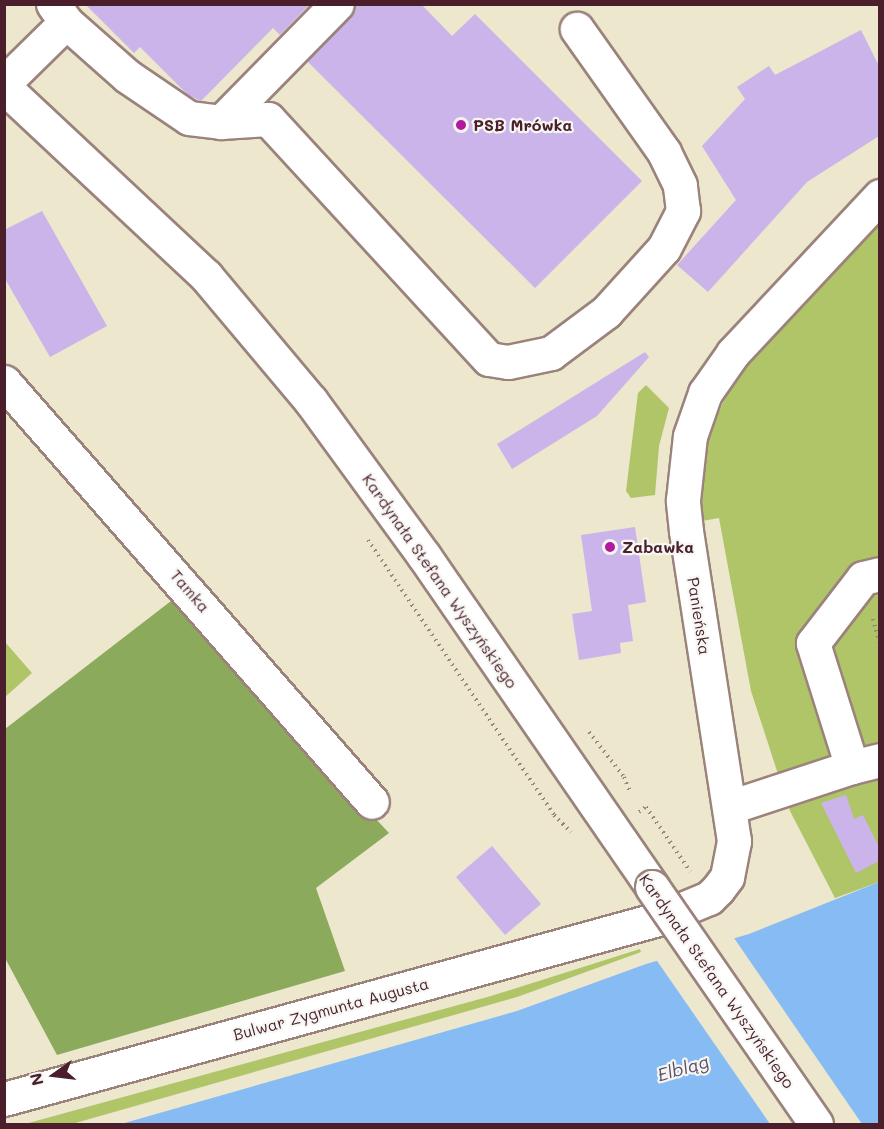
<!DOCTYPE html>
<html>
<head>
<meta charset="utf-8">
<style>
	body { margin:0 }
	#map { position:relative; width:884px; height:1129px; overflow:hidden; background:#ece7cd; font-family:Mali,sans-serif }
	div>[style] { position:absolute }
	.green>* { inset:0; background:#b0c468 }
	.forest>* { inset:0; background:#8caa5c }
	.water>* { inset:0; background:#86bbf4 }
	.pier>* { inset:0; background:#ece7cd }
	.building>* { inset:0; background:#cab4ea }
	.path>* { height:4px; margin-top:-2px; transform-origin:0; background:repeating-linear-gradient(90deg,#9b837c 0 1.5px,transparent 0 6px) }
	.roads { filter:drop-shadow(2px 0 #9b837c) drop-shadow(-2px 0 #9b837c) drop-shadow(0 2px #9b837c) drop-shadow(0 -2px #9b837c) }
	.minor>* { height:33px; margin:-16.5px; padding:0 16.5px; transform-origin:16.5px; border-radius:16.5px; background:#fff }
	.major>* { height:33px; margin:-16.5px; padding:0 16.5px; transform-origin:16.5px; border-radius:16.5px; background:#fff }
	.bridges { filter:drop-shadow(2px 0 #9b837c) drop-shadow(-2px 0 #9b837c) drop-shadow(0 2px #9b837c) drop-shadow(0 -2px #9b837c) }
	.major-bridge>* { height:33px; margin:-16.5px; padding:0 16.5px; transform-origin:16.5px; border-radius:16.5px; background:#fff }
	.dots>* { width:16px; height:16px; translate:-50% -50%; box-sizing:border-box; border:3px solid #f6f6f2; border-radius:50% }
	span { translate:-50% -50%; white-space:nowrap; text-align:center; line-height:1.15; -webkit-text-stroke:4.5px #f6f6f2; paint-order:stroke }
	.poi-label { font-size:16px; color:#4a1f2b; font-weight:700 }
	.left { translate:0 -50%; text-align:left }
	.street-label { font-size:16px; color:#4a1f2b }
	.water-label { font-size:18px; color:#5c4e67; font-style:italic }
	.frame { position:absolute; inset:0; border:6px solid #4a1f2b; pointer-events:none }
	.north { position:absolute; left:24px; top:1045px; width:60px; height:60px; -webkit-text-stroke:4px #f6f6f2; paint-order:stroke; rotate:256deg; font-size:16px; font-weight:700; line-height:24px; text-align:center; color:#4a1f2b }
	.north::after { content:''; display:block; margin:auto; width:21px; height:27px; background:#4a1f2b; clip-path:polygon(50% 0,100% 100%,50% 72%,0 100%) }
</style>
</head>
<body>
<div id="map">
	<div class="green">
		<i style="clip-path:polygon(879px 223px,879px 882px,835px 898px,790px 811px,751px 691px,719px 518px,702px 521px,700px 496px,705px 444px,732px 382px)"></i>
		<i style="clip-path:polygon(646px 385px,669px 408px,659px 446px,655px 495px,631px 498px,626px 491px,638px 393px)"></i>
		<i style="clip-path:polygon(5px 642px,32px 673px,5px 697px,4px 697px)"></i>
		<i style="clip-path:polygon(640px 949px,641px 952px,517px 997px,72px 1124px,25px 1124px,491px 996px)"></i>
	</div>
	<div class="forest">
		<i style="clip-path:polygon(171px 601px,389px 833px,316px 888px,345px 971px,57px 1055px,5px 958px,5px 729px)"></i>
	</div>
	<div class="water">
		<i style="clip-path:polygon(879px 882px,879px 1124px,121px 1124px,517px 1011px,646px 964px,749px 934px)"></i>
	</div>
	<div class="pier">
		<i style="clip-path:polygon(732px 935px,862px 1124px,770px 1124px,655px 958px)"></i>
	</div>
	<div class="building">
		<i style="clip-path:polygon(85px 4px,310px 4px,280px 35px,273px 28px,201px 101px,188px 95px,140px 47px,134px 53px)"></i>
		<i style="clip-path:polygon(355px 4px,421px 4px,452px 36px,475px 14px,642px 181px,535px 288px,307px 61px,350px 17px)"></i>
		<i style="clip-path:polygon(861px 30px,879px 66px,879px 136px,807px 182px,708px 292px,677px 265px,736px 200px,702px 146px,745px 99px,737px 87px,769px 66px,775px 75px)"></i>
		<i style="clip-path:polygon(42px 211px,107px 326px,50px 357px,4px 277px,4px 230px)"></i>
		<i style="clip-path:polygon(645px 352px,649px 357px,597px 416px,512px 469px,497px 444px)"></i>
		<i style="clip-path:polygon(635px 527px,646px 602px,628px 605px,633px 641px,620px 643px,621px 653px,579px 660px,572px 614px,592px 611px,581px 535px)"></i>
		<i style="clip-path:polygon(846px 795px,854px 819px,863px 815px,879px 847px,879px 861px,856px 873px,821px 803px)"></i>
		<i style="clip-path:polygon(492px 846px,541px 904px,505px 935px,456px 877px)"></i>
	</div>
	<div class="path">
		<i style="left:368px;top:540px;width:332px;rotate:55.9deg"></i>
		<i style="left:554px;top:815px;width:24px;rotate:45deg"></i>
		<i style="left:873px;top:619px;width:11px;rotate:75deg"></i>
		<i style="left:880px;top:629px;width:4px;rotate:166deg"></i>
		<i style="left:876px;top:630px;width:15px;rotate:74deg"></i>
		<i style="left:589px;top:732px;width:57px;rotate:52.1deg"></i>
		<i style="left:624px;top:777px;width:16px;rotate:68deg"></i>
		<i style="left:639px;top:812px;width:9px;rotate:-36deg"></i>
		<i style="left:646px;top:807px;width:78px;rotate:55.5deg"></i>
	</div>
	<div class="roads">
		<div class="minor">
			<i style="left:53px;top:4px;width:22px;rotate:54deg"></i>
			<i style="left:66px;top:22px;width:81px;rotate:41.5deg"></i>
			<i style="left:127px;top:76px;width:75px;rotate:34.1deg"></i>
			<i style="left:189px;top:118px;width:32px;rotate:7deg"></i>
			<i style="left:221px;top:122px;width:47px;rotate:-3.7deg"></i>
			<i style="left:268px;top:119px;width:326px;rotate:47.4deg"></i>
			<i style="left:489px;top:359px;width:19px;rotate:9deg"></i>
			<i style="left:508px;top:362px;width:44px;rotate:-11.8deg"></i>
			<i style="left:551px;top:353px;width:69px;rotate:-36.7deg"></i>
			<i style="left:606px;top:312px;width:86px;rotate:-47.8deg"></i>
			<i style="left:664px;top:248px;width:42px;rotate:-62.8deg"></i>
			<i style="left:683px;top:211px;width:26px;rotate:-97deg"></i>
			<i style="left:680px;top:185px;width:37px;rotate:-116deg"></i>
			<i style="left:664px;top:152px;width:151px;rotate:-125.3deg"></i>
			<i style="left:4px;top:83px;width:87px;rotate:-44.5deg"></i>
			<i style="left:221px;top:122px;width:165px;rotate:-45.5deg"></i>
			<i style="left:4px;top:382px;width:558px;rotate:48.78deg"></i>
			<i style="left:852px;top:767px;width:29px;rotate:-14deg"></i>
			<i style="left:730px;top:807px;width:128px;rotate:-18.2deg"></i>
			<i style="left:852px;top:767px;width:130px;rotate:-107.5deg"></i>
			<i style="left:813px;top:643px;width:82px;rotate:-52.4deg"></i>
			<i style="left:863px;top:578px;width:17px;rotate:-13deg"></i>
			<i style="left:4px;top:1099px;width:678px;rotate:-15.39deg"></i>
			<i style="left:658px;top:919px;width:55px;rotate:-22.4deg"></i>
			<i style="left:709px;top:898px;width:13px;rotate:-45deg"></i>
			<i style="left:718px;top:889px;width:15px;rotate:-53deg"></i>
			<i style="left:727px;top:877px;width:37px;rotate:-79deg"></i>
			<i style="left:734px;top:841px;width:314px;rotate:-98.8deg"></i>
			<i style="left:686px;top:531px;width:31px;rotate:-96deg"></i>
			<i style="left:683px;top:500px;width:64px;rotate:-83.8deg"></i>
			<i style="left:690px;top:436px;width:46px;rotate:-70.8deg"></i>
			<i style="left:705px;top:393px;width:49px;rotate:-55deg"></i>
			<i style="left:733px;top:353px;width:215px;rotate:-46.9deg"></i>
		</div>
		<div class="major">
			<i style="left:4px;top:87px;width:277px;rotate:43.1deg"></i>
			<i style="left:206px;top:276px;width:163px;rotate:50deg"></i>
			<i style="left:311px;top:401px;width:192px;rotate:53.9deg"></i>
			<i style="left:424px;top:556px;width:402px;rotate:55.4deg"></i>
		</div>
	</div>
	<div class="bridges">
		<div class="major-bridge">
			<i style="left:652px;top:887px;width:288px;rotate:55.3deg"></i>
		</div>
	</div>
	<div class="dots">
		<i style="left:461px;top:125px;background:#b5179e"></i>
		<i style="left:610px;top:547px;background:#b5179e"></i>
	</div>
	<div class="poi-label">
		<span class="left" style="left:473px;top:125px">PSB Mrówka</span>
		<span class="left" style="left:622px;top:547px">Zabawka</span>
	</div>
	<div class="street-label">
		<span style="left:440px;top:581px;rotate:55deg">Kardynała Stefana Wyszyńskiego</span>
		<span style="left:190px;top:591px;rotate:49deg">Tamka</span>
		<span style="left:699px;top:616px;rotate:81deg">Panieńska</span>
		<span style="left:717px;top:981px;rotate:55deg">Kardynała Stefana Wyszyńskiego</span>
		<span style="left:331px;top:1009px;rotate:-15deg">Bulwar Zygmunta Augusta</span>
	</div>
	<div class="water-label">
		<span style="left:683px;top:1068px;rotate:-16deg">Elbląg</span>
	</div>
	<div class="frame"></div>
	<div class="north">N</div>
</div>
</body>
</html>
